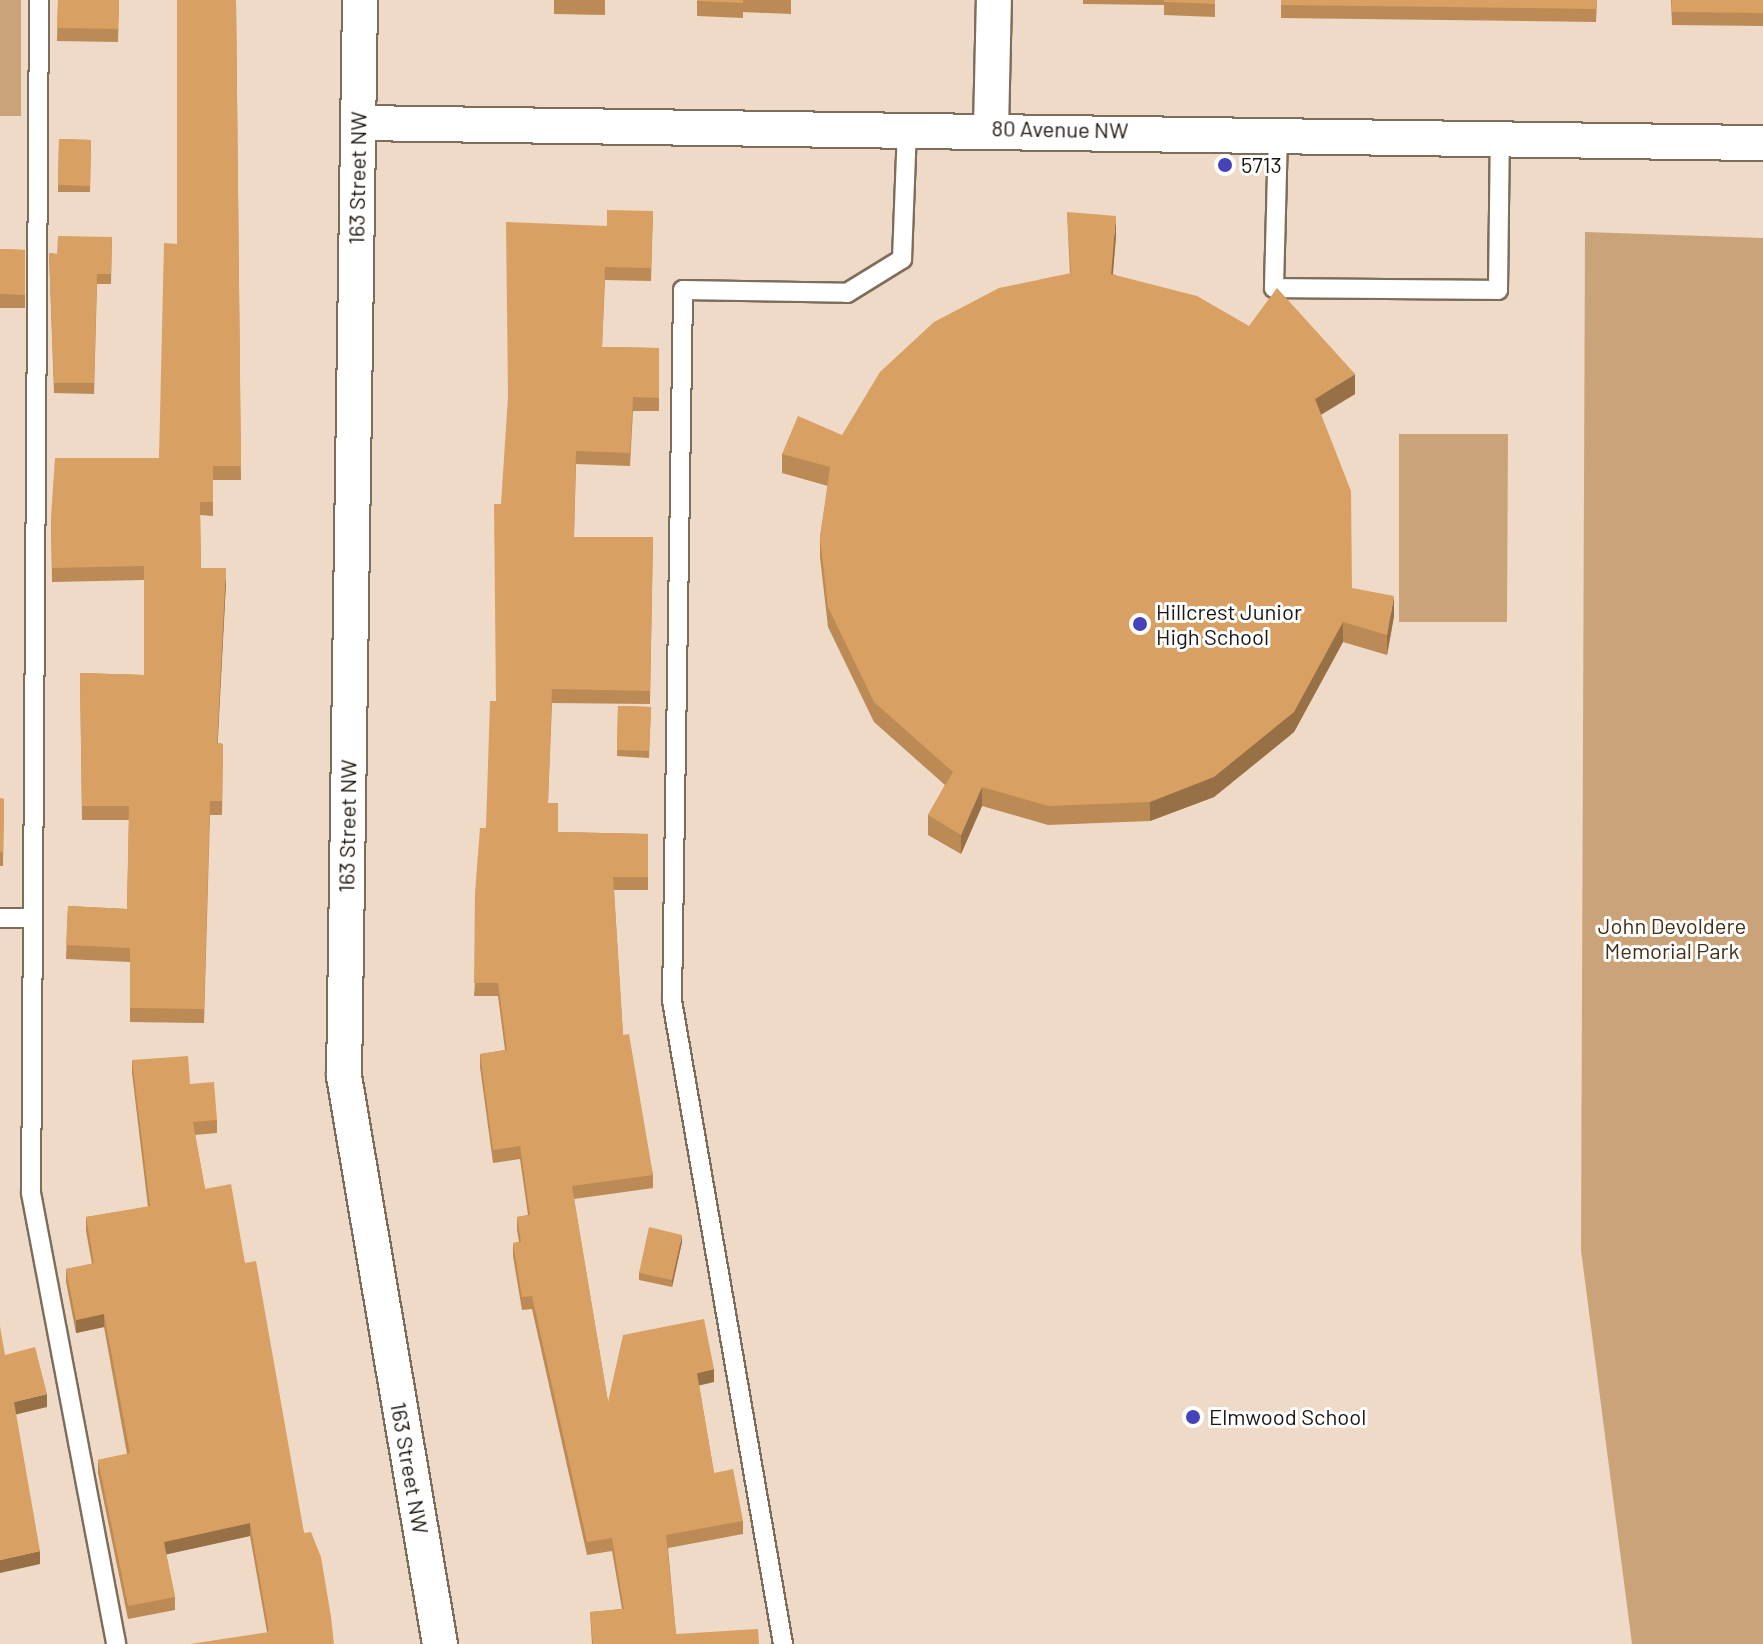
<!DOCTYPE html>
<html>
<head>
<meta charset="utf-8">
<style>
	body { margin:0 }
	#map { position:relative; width:1763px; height:1644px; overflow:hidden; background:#eedac7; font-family:Barlow,sans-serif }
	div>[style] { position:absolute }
	.green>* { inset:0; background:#cba379 }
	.roads { filter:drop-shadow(2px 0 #7e6d5b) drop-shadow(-2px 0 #7e6d5b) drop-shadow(0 2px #7e6d5b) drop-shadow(0 -2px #7e6d5b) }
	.service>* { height:18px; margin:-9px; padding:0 9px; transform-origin:9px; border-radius:9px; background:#fff }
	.minor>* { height:34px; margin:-17px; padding:0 17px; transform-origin:17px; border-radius:17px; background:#fff }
	.wall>* { inset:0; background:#bb8a55 }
	.shaded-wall>* { inset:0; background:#987045 }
	.building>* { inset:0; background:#d9a063 }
	.dots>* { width:22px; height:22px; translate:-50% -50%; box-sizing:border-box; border:4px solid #fff; border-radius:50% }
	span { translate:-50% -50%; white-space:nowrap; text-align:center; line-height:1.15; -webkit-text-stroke:6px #fff; paint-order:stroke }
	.street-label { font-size:22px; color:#1d160f }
	.poi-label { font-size:22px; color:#1d160f }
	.left { translate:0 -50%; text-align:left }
	.park-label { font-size:22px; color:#462e13 }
</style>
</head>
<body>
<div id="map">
	<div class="green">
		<i style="clip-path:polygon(0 0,21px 0,21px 116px,0 116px)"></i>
		<i style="clip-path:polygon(1585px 232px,1763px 238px,1763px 1644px,1632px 1644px,1581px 1250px)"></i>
		<i style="clip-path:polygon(1399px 434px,1508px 434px,1507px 622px,1399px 622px)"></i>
	</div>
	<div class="roads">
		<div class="service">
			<i style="left:39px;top:0;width:1193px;rotate:90.38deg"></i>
			<i style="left:31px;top:1193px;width:459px;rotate:79.3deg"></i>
			<i style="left:1278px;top:134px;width:154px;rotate:91.5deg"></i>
			<i style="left:1274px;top:288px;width:224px;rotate:0.5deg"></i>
			<i style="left:1498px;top:290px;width:153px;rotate:-89.3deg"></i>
			<i style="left:0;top:918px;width:32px"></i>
			<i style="left:783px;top:1644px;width:653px;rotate:-99.79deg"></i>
			<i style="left:672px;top:1001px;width:711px;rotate:-89.11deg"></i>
			<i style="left:683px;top:290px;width:164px;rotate:1deg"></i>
			<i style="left:847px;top:293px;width:65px;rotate:-31.7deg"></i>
			<i style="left:902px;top:259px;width:132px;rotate:-87.8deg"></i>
		</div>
		<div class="minor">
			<i style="left:360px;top:0;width:1076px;rotate:90.85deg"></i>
			<i style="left:344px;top:1076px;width:576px;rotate:80.41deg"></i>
			<i style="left:358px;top:123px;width:1405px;rotate:0.82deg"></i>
			<i style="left:991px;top:128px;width:128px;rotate:-88.7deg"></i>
		</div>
	</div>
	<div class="wall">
		<i style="clip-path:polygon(58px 0,119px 0,118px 42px,57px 41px)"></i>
		<i style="clip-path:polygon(236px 0,241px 480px,213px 480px,213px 516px,200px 515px,201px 568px,226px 582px,217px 743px,223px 744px,222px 815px,210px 815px,204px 1023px,130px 1022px,130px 962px,66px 959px,68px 906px,127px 909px,129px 820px,82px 820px,80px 673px,144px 675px,144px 580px,52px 582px,51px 517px,159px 458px,177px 244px)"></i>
		<i style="clip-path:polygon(554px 0,605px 0,605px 15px,554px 14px)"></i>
		<i style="clip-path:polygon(697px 0,791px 0,791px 14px,743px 12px,743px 18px,697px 16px)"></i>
		<i style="clip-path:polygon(1083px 0,1215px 0,1215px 17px,1164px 15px,1164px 5px,1083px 4px)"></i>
		<i style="clip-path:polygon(1281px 0,1597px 0,1596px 22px,1281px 18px)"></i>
		<i style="clip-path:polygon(1671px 0,1763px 0,1763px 26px,1672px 25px)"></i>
		<i style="clip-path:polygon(59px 139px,91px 140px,90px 192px,58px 192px)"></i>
		<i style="clip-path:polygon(653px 211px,651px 281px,605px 280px,602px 347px,659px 348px,659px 411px,633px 411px,630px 466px,576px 464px,574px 537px,653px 537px,650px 704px,552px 703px,548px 803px,558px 832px,648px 834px,648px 890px,614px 890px,623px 1035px,653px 1175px,653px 1188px,574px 1199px,608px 1402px,714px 1382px,699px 1385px,714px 1473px,743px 1521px,743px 1534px,668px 1548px,676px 1634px,759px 1644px,592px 1644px,590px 1612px,622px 1609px,612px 1551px,587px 1555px,532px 1309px,522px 1310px,513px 1256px,513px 1243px,519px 1242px,517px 1230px,517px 1217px,528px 1215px,520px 1159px,493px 1163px,480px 1067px,480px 1054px,505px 1050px,498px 996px,474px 996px,496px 701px,501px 504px,607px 226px)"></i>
		<i style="clip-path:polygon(1067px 212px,1116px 236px,1113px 274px,1355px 394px,1321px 415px,1352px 588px,1394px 616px,1387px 655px,1343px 642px,1294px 732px,1214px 797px,1150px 821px,1048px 825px,982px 806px,961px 854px,928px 835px,928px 815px,945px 785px,874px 722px,828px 627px,820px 557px,820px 537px,828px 486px,782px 473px,782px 454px,842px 435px,1070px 274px)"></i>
		<i style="clip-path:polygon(112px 237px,111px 284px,97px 284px,94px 394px,54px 393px,49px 253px,57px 254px)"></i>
		<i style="clip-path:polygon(0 249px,25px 250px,25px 308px,0 308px)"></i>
		<i style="clip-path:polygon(618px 706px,651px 707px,649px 758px,617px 756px)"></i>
		<i style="clip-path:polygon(0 798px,4px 799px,3px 866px,0 866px)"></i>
		<i style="clip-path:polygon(132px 1060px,190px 1084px,217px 1120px,217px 1133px,195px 1135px,205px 1189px,245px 1263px,304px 1533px,331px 1617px,267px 1632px,250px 1536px,166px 1554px,175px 1597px,175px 1610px,128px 1619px,98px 1473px,98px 1460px,127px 1454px,104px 1327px,76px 1333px,66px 1282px,66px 1269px,92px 1264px,86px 1231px,86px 1217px,148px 1207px,132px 1073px)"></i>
		<i style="clip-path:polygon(682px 1242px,672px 1287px,639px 1280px,639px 1273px)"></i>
	</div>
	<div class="shaded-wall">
		<i style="clip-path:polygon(1116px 216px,1116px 236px,1111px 294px,1111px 274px)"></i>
		<i style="clip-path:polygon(1355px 374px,1355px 394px,1315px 418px,1315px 399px)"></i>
		<i style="clip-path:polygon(226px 568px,226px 582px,217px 757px,217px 743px)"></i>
		<i style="clip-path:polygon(1394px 596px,1394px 616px,1387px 655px,1387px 635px)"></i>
		<i style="clip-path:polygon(1343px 622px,1343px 642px,1294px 732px,1214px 797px,1150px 821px,1150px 802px)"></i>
		<i style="clip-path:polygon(982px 787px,982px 806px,961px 854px,961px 835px)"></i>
		<i style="clip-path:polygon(682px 1235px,682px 1242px,672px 1287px,672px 1280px)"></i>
		<i style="clip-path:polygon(104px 1314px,104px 1327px,76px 1333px,76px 1320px)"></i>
		<i style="clip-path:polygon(714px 1369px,714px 1382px,697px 1386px,697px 1373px)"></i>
		<i style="clip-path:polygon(47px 1394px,47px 1407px,14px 1415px,14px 1402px)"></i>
		<i style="clip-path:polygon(250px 1523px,250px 1536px,164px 1555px,164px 1542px)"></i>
		<i style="clip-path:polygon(40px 1551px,40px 1564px,0 1573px,0 1560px)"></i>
	</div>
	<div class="building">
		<i style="clip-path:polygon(58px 0,119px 0,118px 29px,57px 28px)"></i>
		<i style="clip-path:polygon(177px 0,236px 0,241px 466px,213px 466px,213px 502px,200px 502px,201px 568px,226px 568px,217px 743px,223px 744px,222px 801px,210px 801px,204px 1009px,130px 1008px,130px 948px,66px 945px,68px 906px,127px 909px,129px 806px,82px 806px,80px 673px,144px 675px,144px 566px,52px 568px,51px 517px,55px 458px,159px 458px,164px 243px,177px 244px)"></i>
		<i style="clip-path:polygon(697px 0,743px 0,743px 3px,697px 1px)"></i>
		<i style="clip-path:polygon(1164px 0,1215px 0,1215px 4px,1164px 2px)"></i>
		<i style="clip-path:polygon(1281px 0,1597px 0,1596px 9px,1281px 5px)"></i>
		<i style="clip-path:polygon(1672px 0,1763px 0,1763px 13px,1672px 12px)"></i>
		<i style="clip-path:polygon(59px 139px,91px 140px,90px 186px,58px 185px)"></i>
		<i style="clip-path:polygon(607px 210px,653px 211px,651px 268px,605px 267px,602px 347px,659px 348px,659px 398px,633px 397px,630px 453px,576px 451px,574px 537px,653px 537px,650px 691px,552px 689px,548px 803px,558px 803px,558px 832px,648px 834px,648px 877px,613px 877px,623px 1035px,629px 1034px,653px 1175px,572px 1186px,608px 1402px,623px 1335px,704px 1319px,714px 1369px,697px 1373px,714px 1473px,733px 1469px,743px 1521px,666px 1535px,676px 1634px,758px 1629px,759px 1644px,593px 1644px,590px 1612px,624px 1609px,612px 1538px,587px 1542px,532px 1296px,522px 1297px,513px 1243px,521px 1242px,517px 1217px,530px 1215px,520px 1146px,493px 1150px,480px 1054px,507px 1050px,498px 983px,474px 983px,475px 893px,480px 828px,486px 828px,490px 701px,496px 701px,494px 504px,501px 504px,508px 397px,506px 222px,607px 226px)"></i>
		<i style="clip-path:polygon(1067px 212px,1116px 216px,1111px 274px,1197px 296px,1249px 326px,1277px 288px,1355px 374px,1315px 399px,1351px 491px,1352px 588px,1394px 596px,1387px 635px,1343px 622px,1294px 712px,1214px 777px,1150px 802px,1048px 806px,982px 787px,961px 835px,928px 815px,953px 772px,874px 702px,828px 607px,820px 537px,830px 467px,782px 454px,798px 416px,842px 435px,880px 372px,934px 322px,999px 288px,1071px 273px)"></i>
		<i style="clip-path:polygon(58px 236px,112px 237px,111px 274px,97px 274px,94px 383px,54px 383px,49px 253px,57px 254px)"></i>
		<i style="clip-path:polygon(0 249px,25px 250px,25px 295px,0 294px)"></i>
		<i style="clip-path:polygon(618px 706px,651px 707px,649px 751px,617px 750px)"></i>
		<i style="clip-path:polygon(0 798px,4px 799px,3px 852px,0 852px)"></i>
		<i style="clip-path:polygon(188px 1056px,190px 1084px,214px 1082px,217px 1120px,193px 1122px,205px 1189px,231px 1184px,245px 1263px,256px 1261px,304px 1533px,311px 1532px,321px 1557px,331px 1617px,334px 1644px,190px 1644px,269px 1632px,250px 1523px,164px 1542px,175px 1597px,128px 1606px,98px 1460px,130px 1453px,104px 1314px,76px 1320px,66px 1269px,94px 1263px,86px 1217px,150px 1206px,132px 1060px)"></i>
		<i style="clip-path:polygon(649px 1227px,682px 1235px,672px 1280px,639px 1273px)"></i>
		<i style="clip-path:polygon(0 1326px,5px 1355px,35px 1347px,47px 1394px,14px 1402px,40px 1551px,0 1560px)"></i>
	</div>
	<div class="dots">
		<i style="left:1225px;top:165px;background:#4543b9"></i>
		<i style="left:1140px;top:624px;background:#4543b9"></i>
		<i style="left:1193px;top:1417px;background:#4543b9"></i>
	</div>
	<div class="street-label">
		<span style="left:1060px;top:129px;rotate:1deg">80 Avenue NW</span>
		<span style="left:357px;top:178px;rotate:-89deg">163 Street NW</span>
		<span style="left:347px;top:826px;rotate:-89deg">163 Street NW</span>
		<span style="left:410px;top:1468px;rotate:80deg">163 Street NW</span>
	</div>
	<div class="poi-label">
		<span class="left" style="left:1241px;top:165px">5713</span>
		<span class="left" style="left:1156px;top:624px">Hillcrest Junior<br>High School</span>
		<span class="left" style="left:1209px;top:1417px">Elmwood School</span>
	</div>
	<div class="park-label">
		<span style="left:1672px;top:938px">John Devoldere<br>Memorial Park</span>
	</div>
</div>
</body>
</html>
